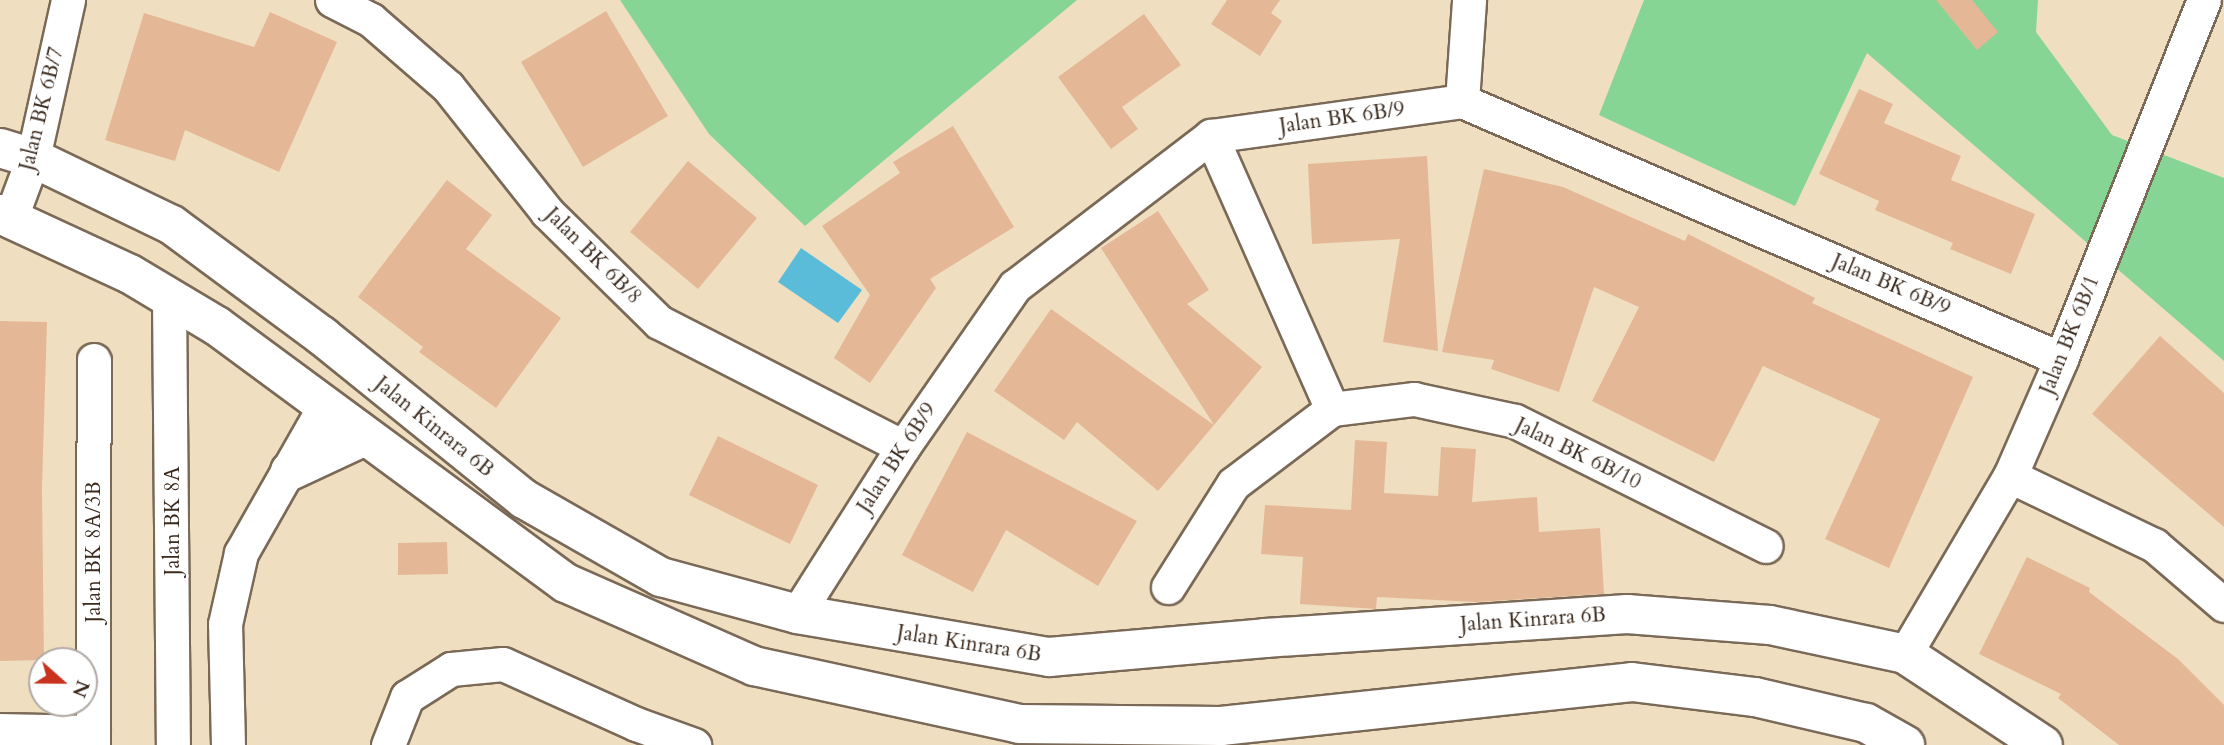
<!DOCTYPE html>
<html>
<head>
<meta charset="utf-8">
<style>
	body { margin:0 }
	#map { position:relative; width:2224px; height:745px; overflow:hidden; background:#efdfc0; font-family:Cardo,serif }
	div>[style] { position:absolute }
	.green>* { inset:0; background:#86d595 }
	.water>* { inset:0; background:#5bbcda }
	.building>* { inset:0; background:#e4b897 }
	.roads { filter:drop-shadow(2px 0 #7a6957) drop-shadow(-2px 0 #7a6957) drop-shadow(0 2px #7a6957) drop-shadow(0 -2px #7a6957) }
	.minor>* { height:33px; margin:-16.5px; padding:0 16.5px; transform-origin:16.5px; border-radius:16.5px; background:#fff }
	.tertiary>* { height:38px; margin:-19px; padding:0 19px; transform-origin:19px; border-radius:19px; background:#fff }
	span { translate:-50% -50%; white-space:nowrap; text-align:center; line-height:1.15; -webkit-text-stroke:5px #fff; paint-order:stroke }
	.street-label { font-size:21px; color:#3b2a1e }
	.north { position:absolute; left:28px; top:647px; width:70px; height:70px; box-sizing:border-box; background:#fff; border:2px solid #b1aaa5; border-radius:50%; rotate:111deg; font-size:19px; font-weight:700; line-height:28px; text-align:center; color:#3b2a1e }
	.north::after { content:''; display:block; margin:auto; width:24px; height:32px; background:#c8321e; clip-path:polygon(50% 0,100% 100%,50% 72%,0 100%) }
</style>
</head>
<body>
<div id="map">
	<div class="green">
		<i style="clip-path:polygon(620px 0,1077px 0,805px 226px,709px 134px)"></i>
		<i style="clip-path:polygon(1644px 0,2038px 0,2036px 32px,2112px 135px,2224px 178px,2224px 361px,1867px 53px,1795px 206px,1599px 115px)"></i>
	</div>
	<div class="water">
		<i style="clip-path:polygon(801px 248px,862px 290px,838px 323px,778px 282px)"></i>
	</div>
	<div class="building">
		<i style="clip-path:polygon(1227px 0,1280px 0,1271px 13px,1282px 21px,1260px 56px,1211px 24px)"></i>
		<i style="clip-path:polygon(1936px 0,1972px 0,1998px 32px,1977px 50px)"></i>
		<i style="clip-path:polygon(606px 11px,668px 116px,583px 167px,521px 62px)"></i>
		<i style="clip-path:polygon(270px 12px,337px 42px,279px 172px,185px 130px,175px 161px,105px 140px,144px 13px,254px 47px)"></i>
		<i style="clip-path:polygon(1144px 14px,1181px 65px,1122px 107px,1138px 129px,1111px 149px,1058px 77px)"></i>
		<i style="clip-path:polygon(1859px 89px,1893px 104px,1884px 123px,1961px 156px,1951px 180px,2035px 214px,2011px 274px,1950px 249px,1953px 243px,1875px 210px,1879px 201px,1819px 174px)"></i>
		<i style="clip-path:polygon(953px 126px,1014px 227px,930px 279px,936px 288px,870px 383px,834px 358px,870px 295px,822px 226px,900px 173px,893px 162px)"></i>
		<i style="clip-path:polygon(1427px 156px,1438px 351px,1383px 342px,1400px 239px,1312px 244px,1308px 164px)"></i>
		<i style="clip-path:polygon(688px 161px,757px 218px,698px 289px,630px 232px)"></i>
		<i style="clip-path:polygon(1484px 169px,1563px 187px,1685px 241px,1688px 234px,1815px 298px,1812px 303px,1973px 377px,1889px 568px,1825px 539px,1880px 419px,1763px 366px,1714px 462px,1592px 401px,1639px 307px,1594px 287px,1559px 392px,1491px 369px,1494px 360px,1442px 352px)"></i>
		<i style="clip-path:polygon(447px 180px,492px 215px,466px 249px,561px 318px,496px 408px,419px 352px,423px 347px,358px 297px)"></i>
		<i style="clip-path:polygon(1158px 211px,1209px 290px,1187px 304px,1262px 367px,1214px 425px,1101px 248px)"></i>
		<i style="clip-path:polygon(1051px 309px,1214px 425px,1158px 491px,1077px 422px,1064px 440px,994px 391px)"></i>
		<i style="clip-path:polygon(0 321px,47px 322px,42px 487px,44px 660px,0 661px)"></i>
		<i style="clip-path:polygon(2160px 336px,2224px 393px,2224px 527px,2092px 414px)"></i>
		<i style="clip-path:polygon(967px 432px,1137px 521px,1098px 586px,1006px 530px,973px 592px,902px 555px)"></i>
		<i style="clip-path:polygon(718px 436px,818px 485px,790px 544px,689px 495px)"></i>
		<i style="clip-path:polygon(1355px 440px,1387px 442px,1384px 493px,1438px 496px,1441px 447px,1476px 449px,1472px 502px,1537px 497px,1539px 532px,1600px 528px,1604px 594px,1476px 602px,1377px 597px,1376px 609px,1300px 604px,1303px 557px,1261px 554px,1265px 505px,1351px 510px)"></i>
		<i style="clip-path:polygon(447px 542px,448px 574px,398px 575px,398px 543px)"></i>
		<i style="clip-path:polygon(2027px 557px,2090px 588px,2089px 592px,2178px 659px,2224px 705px,2224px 745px,2119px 745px,2058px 698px,2061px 694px,1979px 654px)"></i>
	</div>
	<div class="roads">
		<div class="minor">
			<i style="left:332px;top:0;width:44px;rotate:27.1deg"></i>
			<i style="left:371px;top:20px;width:102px;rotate:41deg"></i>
			<i style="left:448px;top:87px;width:159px;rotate:51.6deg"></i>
			<i style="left:547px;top:212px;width:157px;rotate:44.5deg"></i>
			<i style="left:659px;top:322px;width:274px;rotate:27.1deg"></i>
			<i style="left:1462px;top:101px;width:101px;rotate:-86deg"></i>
			<i style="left:1211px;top:136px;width:299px;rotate:66.1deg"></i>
			<i style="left:11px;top:217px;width:63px;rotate:-69.6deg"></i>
			<i style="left:33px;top:158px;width:162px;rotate:-77.5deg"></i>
			<i style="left:169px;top:297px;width:448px;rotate:89.5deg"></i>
			<i style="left:2010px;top:476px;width:160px;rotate:25.6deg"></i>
			<i style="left:2154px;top:545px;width:92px;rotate:40.6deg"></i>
			<i style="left:1168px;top:587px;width:122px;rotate:-57.7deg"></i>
			<i style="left:1233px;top:484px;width:124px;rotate:-37.1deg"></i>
			<i style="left:1332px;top:409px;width:83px;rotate:-7deg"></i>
			<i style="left:1414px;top:399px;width:103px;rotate:12.3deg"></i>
			<i style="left:1515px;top:421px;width:280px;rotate:26.5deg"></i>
			<i style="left:797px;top:614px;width:198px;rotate:-57.6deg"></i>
			<i style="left:903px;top:447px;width:196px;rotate:-55.2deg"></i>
			<i style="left:1015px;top:286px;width:247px;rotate:-37.4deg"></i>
			<i style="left:1211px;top:136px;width:253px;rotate:-7.9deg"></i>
			<i style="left:1462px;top:101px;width:652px;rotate:23.3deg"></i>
			<i style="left:1905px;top:654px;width:207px;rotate:-59.5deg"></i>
			<i style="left:2010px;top:476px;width:128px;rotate:-66.4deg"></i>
			<i style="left:2061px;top:359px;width:386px;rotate:-68.3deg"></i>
			<i style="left:0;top:730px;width:93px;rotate:1.2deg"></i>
			<i style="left:93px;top:745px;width:385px;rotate:-89.9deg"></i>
			<i style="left:228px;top:745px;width:121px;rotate:-91.4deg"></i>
			<i style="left:225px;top:624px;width:73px;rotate:-77.3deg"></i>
			<i style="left:241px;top:553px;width:168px;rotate:-60.4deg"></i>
			<i style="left:388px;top:745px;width:52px;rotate:-68.4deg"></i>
			<i style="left:407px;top:697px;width:52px;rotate:-32.5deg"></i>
			<i style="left:451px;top:669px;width:52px;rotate:-5.5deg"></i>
			<i style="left:503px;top:664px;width:146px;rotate:24.3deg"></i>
			<i style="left:636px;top:724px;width:62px;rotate:19.9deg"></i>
		</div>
		<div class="tertiary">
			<i style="left:0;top:148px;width:34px;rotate:17deg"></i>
			<i style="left:33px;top:158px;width:154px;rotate:25.7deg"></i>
			<i style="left:172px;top:225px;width:187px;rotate:36.5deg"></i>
			<i style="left:322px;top:336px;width:260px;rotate:38.9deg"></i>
			<i style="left:524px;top:499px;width:158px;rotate:29.7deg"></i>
			<i style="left:661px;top:577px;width:141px;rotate:15.2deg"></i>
			<i style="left:797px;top:614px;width:256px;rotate:9.7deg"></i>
			<i style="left:1049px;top:657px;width:217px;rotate:-5deg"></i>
			<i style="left:1265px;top:638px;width:363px;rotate:-3.8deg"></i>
			<i style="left:1627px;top:614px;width:143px;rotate:4.4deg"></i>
			<i style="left:1770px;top:625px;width:138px;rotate:12.1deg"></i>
			<i style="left:1905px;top:654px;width:165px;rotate:33.4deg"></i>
			<i style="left:0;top:214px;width:143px;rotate:24.8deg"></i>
			<i style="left:130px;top:274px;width:101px;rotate:30.9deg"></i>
			<i style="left:217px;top:326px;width:433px;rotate:36.4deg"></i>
			<i style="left:566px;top:583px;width:206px;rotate:23.8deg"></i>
			<i style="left:754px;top:666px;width:271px;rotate:12.3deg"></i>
			<i style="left:1019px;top:724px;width:202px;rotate:0.6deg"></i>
			<i style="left:1221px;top:726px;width:413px;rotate:-6.1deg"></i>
			<i style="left:1632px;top:682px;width:124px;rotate:7deg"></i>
			<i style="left:1755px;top:697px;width:114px;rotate:13.2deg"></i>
			<i style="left:1866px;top:723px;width:45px;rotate:29.4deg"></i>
			<i style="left:290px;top:471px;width:81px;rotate:-25deg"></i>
		</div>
	</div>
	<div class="street-label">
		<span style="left:42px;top:109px;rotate:-76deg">Jalan BK 6B/7</span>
		<span style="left:1342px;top:118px;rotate:-8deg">Jalan BK 6B/9</span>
		<span style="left:593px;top:256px;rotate:45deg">Jalan BK 6B/8</span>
		<span style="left:1891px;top:285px;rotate:23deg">Jalan BK 6B/9</span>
		<span style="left:2070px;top:335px;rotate:-68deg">Jalan BK 6B/1</span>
		<span style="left:434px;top:427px;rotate:39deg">Jalan Kinrara 6B</span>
		<span style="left:1578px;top:454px;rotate:26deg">Jalan BK 6B/10</span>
		<span style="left:897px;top:458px;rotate:-57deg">Jalan BK 6B/9</span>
		<span style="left:173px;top:521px;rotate:-90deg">Jalan BK 8A</span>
		<span style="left:94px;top:552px;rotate:-90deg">Jalan BK 8A/3B</span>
		<span style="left:1533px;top:620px;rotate:-4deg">Jalan Kinrara 6B</span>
		<span style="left:969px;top:644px;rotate:9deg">Jalan Kinrara 6B</span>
	</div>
	<div class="north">N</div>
</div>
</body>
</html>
